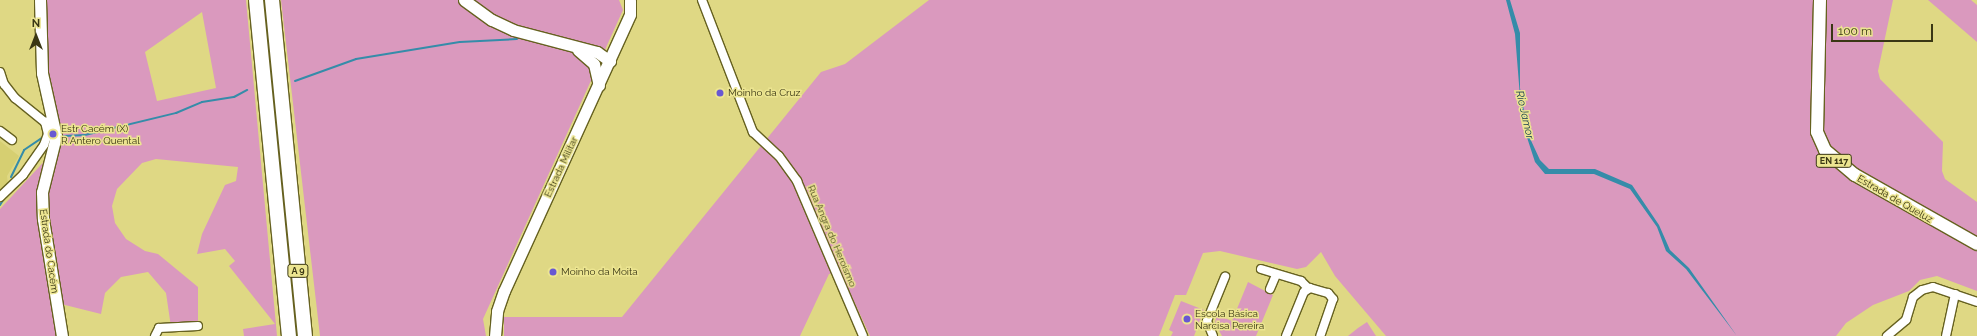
<!DOCTYPE html>
<html>
<head>
<meta charset="utf-8">
<style>
	body { margin:0 }
	#map { position:relative; width:1977px; height:336px; overflow:hidden; background:#dfd884; font-family:Raleway,sans-serif }
	div>[style] { position:absolute }
	.built>* { inset:0; background:#d6cf71 }
	.green>* { inset:0; background:#da99be }
	.water>* { inset:0; background:#358ca9 }
	.stream>* { height:2px; margin:-1px; padding:0 1px; transform-origin:1px; border-radius:1px; background:#358ca9 }
	.roads { filter:drop-shadow(1px 0 #666120) drop-shadow(-1px 0 #666120) drop-shadow(0 1px #666120) drop-shadow(0 -1px #666120) }
	.street>* { height:8px; margin:-4px; padding:0 4px; transform-origin:4px; border-radius:4px; background:#fff }
	.secondary>* { height:11px; margin:-5.5px; padding:0 5.5px; transform-origin:5.5px; border-radius:5.5px; background:#fff }
	.primary>* { height:12px; margin:-6px; padding:0 6px; transform-origin:6px; border-radius:6px; background:#fff }
	.highway>* { height:14px; margin:-7px; padding:0 7px; transform-origin:7px; border-radius:7px; background:#fff }
	.dots>* { width:11px; height:11px; translate:-50% -50%; box-sizing:border-box; border:2px solid #ece591; border-radius:50% }
	span { translate:-50% -50%; white-space:nowrap; text-align:center; line-height:1.15; -webkit-text-stroke:3px #ece591; paint-order:stroke }
	.shield-label span { padding:1px 3px; background:#ece591; border:1px solid; border-radius:3px; -webkit-text-stroke-width:0 }
	.shield-label { font-size:9px; color:#3a3714; font-weight:700 }
	.poi-label { font-size:10px; color:#3a3714 }
	.left { translate:0 -50%; text-align:left }
	.street-label { font-size:10px; color:#3a3714 }
	.water-label { font-size:11px; color:#1f4452; font-style:italic }
	.north { position:absolute; left:16px; top:16px; width:40px; height:40px; -webkit-text-stroke:3px #ece591; paint-order:stroke; rotate:0deg; font-size:11px; font-weight:700; line-height:16px; text-align:center; color:#3a3714 }
	.north::after { content:''; display:block; margin:auto; width:14px; height:18px; background:#3a3714; clip-path:polygon(50% 0,100% 100%,50% 72%,0 100%) }
	.scale { position:absolute; left:1831px; top:24px; width:102px; height:18px; box-sizing:border-box; border:2px solid #3a3714; border-top:0; padding-left:5px; font-size:12px; line-height:14px; white-space:nowrap; color:#3a3714; -webkit-text-stroke:3px #ece591; paint-order:stroke }
</style>
</head>
<body>
<div id="map">
	<div class="built">
		<i style="clip-path:polygon(0 141px,19px 156px,7px 176px,8px 184px,0 193px)"></i>
	</div>
	<div class="green">
		<i style="clip-path:polygon(evenodd,40px 0,246px 0,277px 336px,244px 336px,243px 329px,275px 324px,229px 266px,235px 261px,225px 249px,197px 254px,202px 234px,225px 185px,236px 181px,238px 167px,156px 159px,142px 163px,117px 189px,112px 206px,115px 223px,126px 239px,145px 251px,158px 254px,198px 287px,198px 326px,171px 327px,166px 293px,148px 272px,121px 277px,105px 293px,101px 314px,57px 303px,62px 336px,0 336px,0 209px,52px 153px,40px 0,202px 12px,216px 88px,157px 101px,145px 52px,202px 12px)"></i>
		<i style="clip-path:polygon(281px 0,619px 0,623px 10px,483px 319px,486px 336px,320px 336px)"></i>
		<i style="clip-path:polygon(929px 0,1893px 0,1878px 71px,1880px 79px,1943px 142px,1942px 171px,1945px 179px,1977px 202px,1977px 291px,1937px 276px,1920px 280px,1909px 291px,1873px 305px,1846px 323px,1836px 336px,1386px 336px,1335px 276px,1321px 252px,1306px 267px,1297px 269px,1220px 251px,1203px 253px,1186px 295px,1175px 295px,1159px 336px,870px 336px,841px 273px,829px 274px,800px 336px,504px 336px,504px 317px,622px 317px,821px 72px,845px 64px)"></i>
		<i style="clip-path:polygon(1928px 0,1971px 0,1977px 5px,1977px 42px)"></i>
		<i style="clip-path:polygon(1248px 282px,1273px 295px,1256px 336px,1222px 336px,1215px 323px,1217px 314px,1223px 313px,1222px 317px,1232px 321px)"></i>
		<i style="clip-path:polygon(1181px 301px,1204px 310px,1194px 336px,1171px 336px,1173px 332px,1169px 330px)"></i>
		<i style="clip-path:polygon(1367px 322px,1376px 336px,1348px 336px,1358px 328px)"></i>
	</div>
	<div class="water">
		<i style="clip-path:polygon(1506px 0,1510px 0,1520px 33px,1520px 88px,1528px 134px,1540px 160px,1549px 169px,1595px 169px,1632px 185px,1659px 225px,1670px 250px,1689px 268px,1737px 336px,1686px 269px,1666px 251px,1657px 227px,1630px 189px,1594px 174px,1545px 174px,1535px 162px,1522px 122px,1515px 34px)"></i>
	</div>
	<div class="stream">
		<i style="left:295px;top:81px;width:65px;rotate:-19.8deg"></i>
		<i style="left:356px;top:59px;width:105px;rotate:-9.3deg"></i>
		<i style="left:460px;top:42px;width:57px;rotate:-3deg"></i>
		<i style="left:64px;top:136px;width:21px;rotate:-3deg"></i>
		<i style="left:85px;top:135px;width:94px;rotate:-13.6deg"></i>
		<i style="left:176px;top:113px;width:28px;rotate:-23deg"></i>
		<i style="left:202px;top:102px;width:32px;rotate:-9deg"></i>
		<i style="left:234px;top:97px;width:15px;rotate:-28deg"></i>
		<i style="left:11px;top:177px;width:30px;rotate:-64deg"></i>
		<i style="left:24px;top:150px;width:23px;rotate:-34deg"></i>
		<i style="left:0;top:205px;width:9px;rotate:-58deg"></i>
	</div>
	<div class="roads">
		<div class="street">
			<i style="left:702px;top:0;width:142px;rotate:68.9deg"></i>
			<i style="left:753px;top:132px;width:35px;rotate:43deg"></i>
			<i style="left:779px;top:156px;width:31px;rotate:54deg"></i>
			<i style="left:797px;top:181px;width:168px;rotate:66.9deg"></i>
			<i style="left:0;top:72px;width:13px;rotate:72deg"></i>
			<i style="left:4px;top:84px;width:18px;rotate:52deg"></i>
			<i style="left:15px;top:98px;width:38px;rotate:39deg"></i>
			<i style="left:45px;top:122px;width:4px;rotate:-14deg"></i>
			<i style="left:0;top:131px;width:15px;rotate:37deg"></i>
			<i style="left:0;top:197px;width:32px;rotate:-44deg"></i>
			<i style="left:23px;top:175px;width:37px;rotate:-55deg"></i>
			<i style="left:44px;top:145px;width:12px;rotate:-70deg"></i>
			<i style="left:48px;top:134px;width:12px;rotate:-104deg"></i>
			<i style="left:1261px;top:269px;width:42px;rotate:16.7deg"></i>
			<i style="left:1301px;top:281px;width:10px;rotate:45deg"></i>
			<i style="left:1270px;top:289px;width:15px;rotate:-67deg"></i>
			<i style="left:155px;top:336px;width:9px;rotate:-63deg"></i>
			<i style="left:159px;top:328px;width:39px;rotate:-3deg"></i>
			<i style="left:1213px;top:336px;width:16px;rotate:-112deg"></i>
			<i style="left:1207px;top:321px;width:48px;rotate:-67.8deg"></i>
			<i style="left:1286px;top:336px;width:48px;rotate:-67.8deg"></i>
			<i style="left:1304px;top:292px;width:7px;rotate:-34deg"></i>
			<i style="left:1310px;top:288px;width:19px;rotate:16deg"></i>
			<i style="left:1328px;top:293px;width:8px;rotate:50deg"></i>
			<i style="left:1333px;top:299px;width:39px;rotate:109deg"></i>
			<i style="left:1887px;top:336px;width:25px;rotate:-40deg"></i>
			<i style="left:1906px;top:320px;width:24px;rotate:-73deg"></i>
			<i style="left:1913px;top:297px;width:11px;rotate:-38deg"></i>
			<i style="left:1922px;top:290px;width:11px;rotate:-15deg"></i>
			<i style="left:1933px;top:287px;width:46px;rotate:18.8deg"></i>
			<i style="left:1946px;top:336px;width:43px;rotate:-77.9deg"></i>
		</div>
		<div class="secondary">
			<i style="left:40px;top:0;width:73px;rotate:88.4deg"></i>
			<i style="left:42px;top:73px;width:65px;rotate:77.5deg"></i>
			<i style="left:56px;top:136px;width:58px;rotate:104deg"></i>
			<i style="left:42px;top:192px;width:27px;rotate:88deg"></i>
			<i style="left:43px;top:219px;width:119px;rotate:80.8deg"></i>
			<i style="left:464px;top:0;width:34px;rotate:36deg"></i>
			<i style="left:492px;top:20px;width:23px;rotate:25deg"></i>
			<i style="left:513px;top:30px;width:87px;rotate:14.7deg"></i>
			<i style="left:597px;top:52px;width:16px;rotate:35deg"></i>
			<i style="left:578px;top:50px;width:21px;rotate:41deg"></i>
			<i style="left:594px;top:64px;width:22px;rotate:77deg"></i>
			<i style="left:495px;top:336px;width:25px;rotate:-85deg"></i>
			<i style="left:497px;top:311px;width:21px;rotate:-71deg"></i>
			<i style="left:504px;top:291px;width:304px;rotate:-65.5deg"></i>
			<i style="left:630px;top:14px;width:14px;rotate:-90deg"></i>
		</div>
		<div class="primary">
			<i style="left:1820px;top:0;width:132px;rotate:91.3deg"></i>
			<i style="left:1817px;top:132px;width:20px;rotate:66deg"></i>
			<i style="left:1825px;top:150px;width:39px;rotate:40deg"></i>
			<i style="left:1855px;top:175px;width:140px;rotate:29.5deg"></i>
		</div>
		<div class="highway">
			<i style="left:256px;top:0;width:338px;rotate:84.4deg"></i>
			<i style="left:272px;top:0;width:338px;rotate:84.4deg"></i>
		</div>
	</div>
	<div class="dots">
		<i style="left:720px;top:93px;background:#6858d2"></i>
		<i style="left:53px;top:134px;background:#6858d2"></i>
		<i style="left:553px;top:272px;background:#6858d2"></i>
		<i style="left:1187px;top:319px;background:#6858d2"></i>
	</div>
	<div class="shield-label">
		<span style="left:1834px;top:161px">EN 117</span>
		<span style="left:298px;top:271px">A 9</span>
	</div>
	<div class="poi-label">
		<span class="left" style="left:728px;top:93px">Moinho da Cruz</span>
		<span class="left" style="left:61px;top:134px">Estr Cacém (X)<br>R Antero Quental</span>
		<span class="left" style="left:561px;top:272px">Moinho da Moita</span>
		<span class="left" style="left:1195px;top:319px">Escola Básica<br>Narcisa Pereira</span>
	</div>
	<div class="street-label">
		<span style="left:561px;top:167px;rotate:-65deg">Estrada Militar</span>
		<span style="left:1895px;top:199px;rotate:30deg">Estrada de Queluz</span>
		<span style="left:832px;top:236px;rotate:67deg">Rua Angra do Heroísmo</span>
		<span style="left:49px;top:251px;rotate:82deg">Estrada do Cacém</span>
	</div>
	<div class="water-label">
		<span style="left:1524px;top:115px;rotate:77deg">Rio Jamor</span>
	</div>
	<div class="north">N</div>
	<div class="scale">100 m</div>
</div>
</body>
</html>
